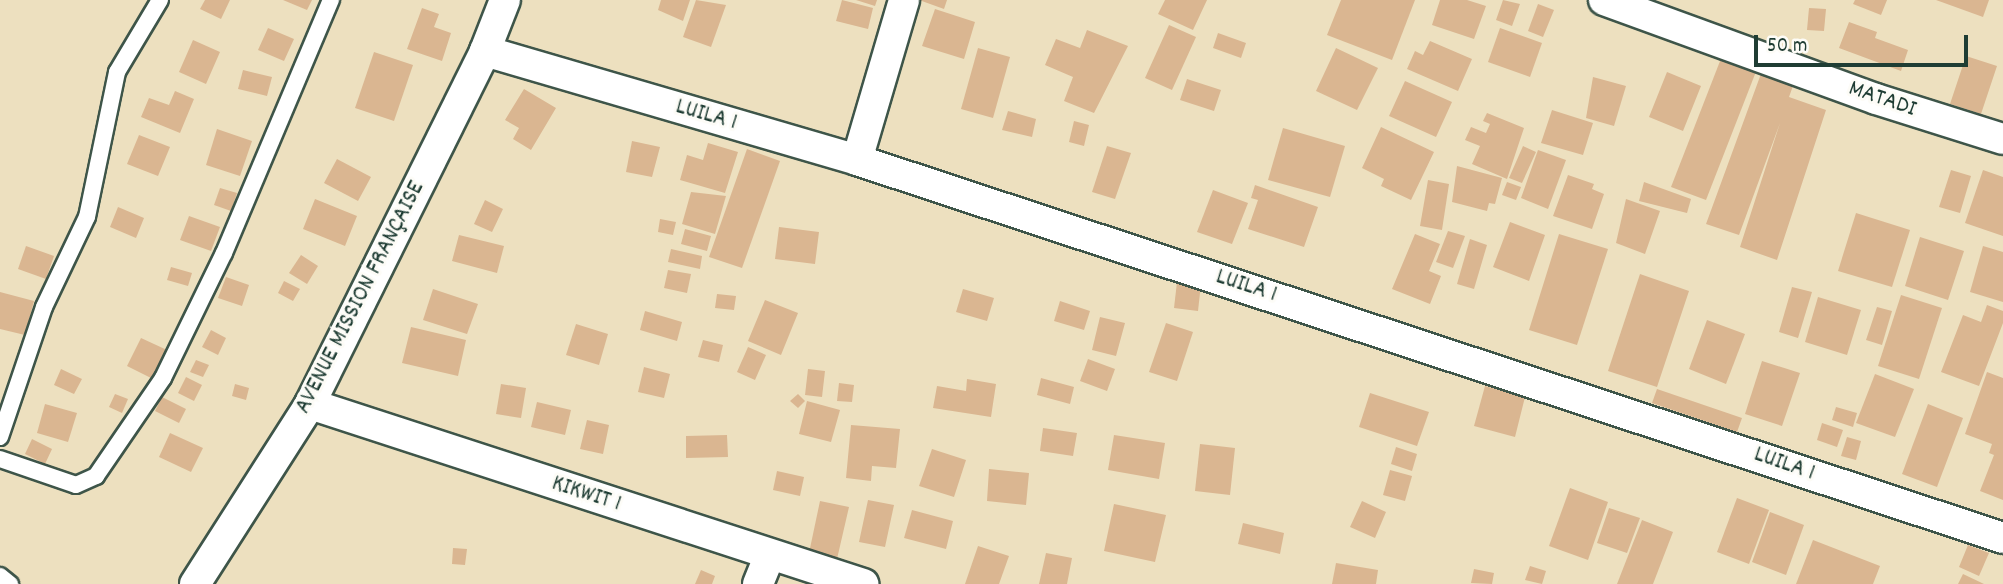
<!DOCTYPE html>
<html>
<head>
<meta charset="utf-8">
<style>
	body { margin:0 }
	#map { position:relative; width:2003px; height:584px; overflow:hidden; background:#ede0bf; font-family:Dekko,sans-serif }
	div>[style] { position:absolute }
	.building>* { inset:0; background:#dab691 }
	.roads { filter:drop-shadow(2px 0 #3e5549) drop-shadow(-2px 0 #3e5549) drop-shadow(0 2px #3e5549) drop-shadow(0 -2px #3e5549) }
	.lane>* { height:16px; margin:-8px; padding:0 8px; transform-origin:8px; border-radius:8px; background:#fff }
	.street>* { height:30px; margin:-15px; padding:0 15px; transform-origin:15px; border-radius:15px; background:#fff }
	span { translate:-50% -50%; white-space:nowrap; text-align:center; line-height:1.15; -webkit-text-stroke:6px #fdfcf7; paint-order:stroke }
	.street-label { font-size:24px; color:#1f3d34 }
	.scale { position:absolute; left:1754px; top:35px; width:214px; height:32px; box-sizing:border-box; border:4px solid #1f3d34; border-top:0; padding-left:9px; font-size:21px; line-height:24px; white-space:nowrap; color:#1f3d34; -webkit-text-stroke:5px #fdfcf7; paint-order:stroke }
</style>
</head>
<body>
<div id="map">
	<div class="building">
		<i style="clip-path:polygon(205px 0,230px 0,221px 19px,200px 9px)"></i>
		<i style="clip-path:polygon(283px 0,312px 0,307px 10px)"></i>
		<i style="clip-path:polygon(661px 0,690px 0,683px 21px,658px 10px)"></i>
		<i style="clip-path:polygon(696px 0,726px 5px,711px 47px,683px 37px)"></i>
		<i style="clip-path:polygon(842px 0,873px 8px,868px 29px,836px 21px)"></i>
		<i style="clip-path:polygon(856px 0,877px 0,875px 6px)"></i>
		<i style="clip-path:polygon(919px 0,947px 0,944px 9px)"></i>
		<i style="clip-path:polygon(1165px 0,1207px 0,1193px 30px,1158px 14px)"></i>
		<i style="clip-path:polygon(1341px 0,1415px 0,1392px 60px,1327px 35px)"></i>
		<i style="clip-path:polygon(1440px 0,1467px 0,1486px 6px,1474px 39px,1432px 25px)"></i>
		<i style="clip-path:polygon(1503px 0,1520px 4px,1512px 26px,1496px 20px)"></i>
		<i style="clip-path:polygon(1855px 0,1887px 0,1881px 15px,1853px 4px)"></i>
		<i style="clip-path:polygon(1936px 0,1989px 0,1983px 17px)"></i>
		<i style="clip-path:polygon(1538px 4px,1554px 10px,1543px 37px,1528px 31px)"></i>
		<i style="clip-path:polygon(422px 8px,439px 14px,434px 27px,451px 33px,442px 61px,407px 49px)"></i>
		<i style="clip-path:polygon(1809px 8px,1826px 9px,1824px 31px,1807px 30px)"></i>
		<i style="clip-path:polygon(935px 9px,975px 22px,964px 59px,922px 46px)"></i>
		<i style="clip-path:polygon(1849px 22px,1877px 32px,1875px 38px,1908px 50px,1901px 71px,1839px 48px)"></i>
		<i style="clip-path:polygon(1169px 25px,1196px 37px,1172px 90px,1145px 78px)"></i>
		<i style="clip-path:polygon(268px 28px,294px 39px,284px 61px,258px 50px)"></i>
		<i style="clip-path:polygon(1500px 28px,1542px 43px,1530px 77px,1488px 62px)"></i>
		<i style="clip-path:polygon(1087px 30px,1128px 46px,1094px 113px,1064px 101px,1073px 77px,1045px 65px,1056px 39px,1080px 48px)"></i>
		<i style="clip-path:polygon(1218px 33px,1246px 43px,1241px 58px,1213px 48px)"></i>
		<i style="clip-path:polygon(193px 40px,220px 52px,206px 84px,179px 72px)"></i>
		<i style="clip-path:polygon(1430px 41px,1472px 59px,1458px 91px,1407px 69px,1415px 51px,1423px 55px)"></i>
		<i style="clip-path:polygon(978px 48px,1010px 57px,993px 118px,961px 109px)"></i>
		<i style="clip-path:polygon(1336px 48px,1378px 68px,1357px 110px,1316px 91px)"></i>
		<i style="clip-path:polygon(374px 52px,413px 65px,394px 121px,355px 108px)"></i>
		<i style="clip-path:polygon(1722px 56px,1757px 69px,1706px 200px,1671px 187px)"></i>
		<i style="clip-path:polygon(1966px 56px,1997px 66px,1981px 114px,1950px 104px)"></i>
		<i style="clip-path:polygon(243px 70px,272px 77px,267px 96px,238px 89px)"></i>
		<i style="clip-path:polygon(1762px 71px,1794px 83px,1789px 97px,1826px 110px,1777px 260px,1740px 247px,1780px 123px,1739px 235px,1706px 224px)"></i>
		<i style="clip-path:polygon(1667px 72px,1701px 86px,1683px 131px,1649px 117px)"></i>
		<i style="clip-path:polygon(1593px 77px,1626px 86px,1614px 126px,1586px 118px)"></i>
		<i style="clip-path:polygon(1187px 79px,1221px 90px,1214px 111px,1180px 100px)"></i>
		<i style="clip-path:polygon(1405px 81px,1452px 102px,1436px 137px,1389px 116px)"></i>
		<i style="clip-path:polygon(524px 89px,556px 108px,531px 150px,513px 139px,519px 128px,505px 120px)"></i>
		<i style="clip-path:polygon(175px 91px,194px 99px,180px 133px,141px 117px,149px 98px,169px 105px)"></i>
		<i style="clip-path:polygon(1552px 110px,1593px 123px,1583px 155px,1541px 143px)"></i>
		<i style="clip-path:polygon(1008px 111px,1036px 119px,1032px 137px,1002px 130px)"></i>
		<i style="clip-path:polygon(1487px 113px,1524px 128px,1507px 179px,1472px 164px,1480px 146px,1465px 140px,1471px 127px,1486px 133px,1490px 124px,1483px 121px)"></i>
		<i style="clip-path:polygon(1074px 121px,1089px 125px,1084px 146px,1069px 142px)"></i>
		<i style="clip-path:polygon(1381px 127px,1434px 152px,1411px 200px,1381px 186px,1384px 179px,1362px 168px)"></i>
		<i style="clip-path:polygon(1283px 128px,1345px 146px,1330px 197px,1268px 180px)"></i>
		<i style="clip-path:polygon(217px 129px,252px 141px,240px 176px,206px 165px)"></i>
		<i style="clip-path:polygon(139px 135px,170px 147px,158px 176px,127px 164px)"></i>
		<i style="clip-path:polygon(632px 141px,660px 147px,652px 177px,626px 172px)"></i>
		<i style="clip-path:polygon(708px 143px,738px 152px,725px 193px,680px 180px,687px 155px,703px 160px)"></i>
		<i style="clip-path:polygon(1107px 146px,1131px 153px,1115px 199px,1092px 192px)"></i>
		<i style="clip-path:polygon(1523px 146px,1536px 152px,1522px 183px,1509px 178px)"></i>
		<i style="clip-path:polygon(747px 149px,780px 161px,742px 268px,709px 257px)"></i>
		<i style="clip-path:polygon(1538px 150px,1566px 160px,1548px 209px,1521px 198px)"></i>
		<i style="clip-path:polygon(337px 159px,371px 177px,358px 201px,324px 183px)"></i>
		<i style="clip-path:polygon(1457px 166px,1502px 178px,1495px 204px,1489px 203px,1487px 211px,1452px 202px)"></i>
		<i style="clip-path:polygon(1951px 170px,1971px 176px,1960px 213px,1939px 207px)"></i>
		<i style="clip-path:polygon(1983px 170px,2003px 177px,2003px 236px,1965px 223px)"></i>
		<i style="clip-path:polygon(1568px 175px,1594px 184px,1592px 189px,1604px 194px,1592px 229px,1553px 216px)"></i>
		<i style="clip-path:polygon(1428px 180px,1449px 184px,1442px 230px,1420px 226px)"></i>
		<i style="clip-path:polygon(1507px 182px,1521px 187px,1516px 200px,1502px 195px)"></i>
		<i style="clip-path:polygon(1644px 182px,1691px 199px,1687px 213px,1639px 201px)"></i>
		<i style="clip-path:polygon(1255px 185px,1318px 207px,1304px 247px,1248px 229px,1258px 200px,1251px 198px)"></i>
		<i style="clip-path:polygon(220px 188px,237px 193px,231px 211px,214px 205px)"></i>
		<i style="clip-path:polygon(1213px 190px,1248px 203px,1232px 244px,1197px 232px)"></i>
		<i style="clip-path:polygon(691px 192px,726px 196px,715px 234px,682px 224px)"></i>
		<i style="clip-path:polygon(315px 199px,357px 216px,345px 246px,303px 229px)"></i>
		<i style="clip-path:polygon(1626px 199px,1660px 211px,1645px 254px,1616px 243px)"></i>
		<i style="clip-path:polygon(485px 200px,503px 209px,492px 232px,474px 224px)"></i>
		<i style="clip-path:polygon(118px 207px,144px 218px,136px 238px,110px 227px)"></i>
		<i style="clip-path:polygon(1856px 213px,1910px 230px,1892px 287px,1838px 271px)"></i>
		<i style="clip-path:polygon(189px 216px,220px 227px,211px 251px,180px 240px)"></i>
		<i style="clip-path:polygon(660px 219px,676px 222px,673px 235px,658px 232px)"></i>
		<i style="clip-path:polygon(1510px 222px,1545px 235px,1529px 281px,1493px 267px)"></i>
		<i style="clip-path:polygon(779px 227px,819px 232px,815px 264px,775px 259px)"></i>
		<i style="clip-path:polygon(685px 229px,711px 236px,707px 251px,681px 244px)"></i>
		<i style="clip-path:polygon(1448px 231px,1465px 236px,1453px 268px,1436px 262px)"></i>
		<i style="clip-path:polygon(1415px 234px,1440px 244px,1429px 271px,1441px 276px,1430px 304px,1392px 289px)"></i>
		<i style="clip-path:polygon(1559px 234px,1608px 249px,1577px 345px,1529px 330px)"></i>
		<i style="clip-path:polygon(459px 235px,504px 246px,497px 273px,452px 261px)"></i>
		<i style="clip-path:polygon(1920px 237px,1964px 251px,1948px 300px,1905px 286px)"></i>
		<i style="clip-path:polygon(1470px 239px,1487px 245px,1474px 289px,1457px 284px)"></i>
		<i style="clip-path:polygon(26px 246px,54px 256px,46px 279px,18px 269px)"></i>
		<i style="clip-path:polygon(1983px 246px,2003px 252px,2003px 302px,1970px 292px)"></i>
		<i style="clip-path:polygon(671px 249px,702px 256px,700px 269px,668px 262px)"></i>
		<i style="clip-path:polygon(301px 255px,318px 266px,307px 284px,289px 273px)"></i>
		<i style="clip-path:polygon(171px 267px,192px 273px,188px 286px,167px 280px)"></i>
		<i style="clip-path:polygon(668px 270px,691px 274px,687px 293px,664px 288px)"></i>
		<i style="clip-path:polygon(1640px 274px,1689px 291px,1657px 387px,1608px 371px)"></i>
		<i style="clip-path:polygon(226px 277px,249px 285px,242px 306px,218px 298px)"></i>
		<i style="clip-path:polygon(284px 281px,300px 289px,293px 301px,278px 293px)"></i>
		<i style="clip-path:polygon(1177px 282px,1201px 284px,1198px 311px,1174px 308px)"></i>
		<i style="clip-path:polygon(1792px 287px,1812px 292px,1798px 338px,1779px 332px)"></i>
		<i style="clip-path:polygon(433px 289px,478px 304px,467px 334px,423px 320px)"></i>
		<i style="clip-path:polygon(963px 289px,994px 298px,987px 321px,956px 312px)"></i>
		<i style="clip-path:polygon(0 292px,34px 301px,25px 335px,0 329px)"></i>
		<i style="clip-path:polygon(717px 294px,736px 296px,734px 310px,715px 308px)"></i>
		<i style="clip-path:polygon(1901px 295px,1942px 308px,1919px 379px,1878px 366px)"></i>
		<i style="clip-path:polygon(1818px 297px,1861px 310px,1847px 355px,1805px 342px)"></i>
		<i style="clip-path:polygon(765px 300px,798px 313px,781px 355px,748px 341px)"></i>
		<i style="clip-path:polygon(1060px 301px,1090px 311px,1084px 330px,1054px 321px)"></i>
		<i style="clip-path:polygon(1987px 305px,2003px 311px,2003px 323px,1979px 386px,1941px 372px,1963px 315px,1981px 322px)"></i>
		<i style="clip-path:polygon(1877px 307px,1892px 311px,1882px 345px,1866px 340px)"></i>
		<i style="clip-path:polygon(645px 311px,682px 322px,677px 341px,640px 330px)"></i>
		<i style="clip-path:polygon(1100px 317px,1125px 323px,1116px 356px,1092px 350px)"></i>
		<i style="clip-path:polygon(1707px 320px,1745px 334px,1726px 384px,1689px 369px)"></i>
		<i style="clip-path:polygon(1166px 323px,1193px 332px,1177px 381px,1149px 372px)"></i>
		<i style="clip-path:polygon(576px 324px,608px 334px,599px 365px,566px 355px)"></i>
		<i style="clip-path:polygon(411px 327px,466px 340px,458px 376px,402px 363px)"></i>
		<i style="clip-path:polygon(211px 330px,226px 338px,218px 355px,202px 347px)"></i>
		<i style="clip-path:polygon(141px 338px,167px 350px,153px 379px,127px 366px)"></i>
		<i style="clip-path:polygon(703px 340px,723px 345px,719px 362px,698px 357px)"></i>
		<i style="clip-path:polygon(748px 347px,766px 355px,755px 380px,737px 372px)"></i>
		<i style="clip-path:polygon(1088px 359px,1115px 369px,1107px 391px,1080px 381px)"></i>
		<i style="clip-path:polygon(196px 360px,209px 365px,203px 377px,190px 372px)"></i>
		<i style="clip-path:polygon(1762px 361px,1800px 373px,1782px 426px,1745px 414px)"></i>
		<i style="clip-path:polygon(644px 367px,670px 374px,664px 398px,638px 392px)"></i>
		<i style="clip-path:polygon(61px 369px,82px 379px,74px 394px,54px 385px)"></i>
		<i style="clip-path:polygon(808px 369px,825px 371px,822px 397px,805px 395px)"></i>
		<i style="clip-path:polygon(1987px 372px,2003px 378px,2003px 500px,1980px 491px,1994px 455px,1989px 453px,1992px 444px,1965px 434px)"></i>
		<i style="clip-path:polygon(1875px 374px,1914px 389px,1895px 437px,1856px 423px)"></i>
		<i style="clip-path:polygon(186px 377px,202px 385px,194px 401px,178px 393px)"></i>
		<i style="clip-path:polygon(1041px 378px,1074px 387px,1070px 404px,1037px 395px)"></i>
		<i style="clip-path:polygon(967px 379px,996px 384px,991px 417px,933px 408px,937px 386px,966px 391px)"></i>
		<i style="clip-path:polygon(839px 383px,854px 385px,852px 402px,837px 401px)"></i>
		<i style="clip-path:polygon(235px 384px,249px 388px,246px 400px,232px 396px)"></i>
		<i style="clip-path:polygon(501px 384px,526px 388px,521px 418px,496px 414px)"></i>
		<i style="clip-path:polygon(1485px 386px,1525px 397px,1515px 437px,1474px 426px)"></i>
		<i style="clip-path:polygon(1657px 389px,1742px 418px,1737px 432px,1652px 403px)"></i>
		<i style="clip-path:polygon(1370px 393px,1429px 412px,1417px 446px,1359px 427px)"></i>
		<i style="clip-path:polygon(115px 394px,128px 399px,122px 413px,109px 407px)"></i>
		<i style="clip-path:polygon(798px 394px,805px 401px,798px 408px,790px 401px)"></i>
		<i style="clip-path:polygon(162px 397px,186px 409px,179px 423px,155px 411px)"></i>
		<i style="clip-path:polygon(807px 401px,840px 410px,831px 442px,799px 434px)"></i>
		<i style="clip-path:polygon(537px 402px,571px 410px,565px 435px,531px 427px)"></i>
		<i style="clip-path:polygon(45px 404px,77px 413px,68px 442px,37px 433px)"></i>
		<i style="clip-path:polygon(1928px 404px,1963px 418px,1937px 487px,1902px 474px)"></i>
		<i style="clip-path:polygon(1836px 407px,1857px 413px,1853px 427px,1832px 420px)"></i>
		<i style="clip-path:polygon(587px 420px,609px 425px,603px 454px,580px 449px)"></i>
		<i style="clip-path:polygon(1822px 423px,1843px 430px,1837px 447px,1817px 440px)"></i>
		<i style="clip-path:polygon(851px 425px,900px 429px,896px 468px,872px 466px,871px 481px,846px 478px)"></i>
		<i style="clip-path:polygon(1043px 428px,1077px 433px,1073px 456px,1040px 451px)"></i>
		<i style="clip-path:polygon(170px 433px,203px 448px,191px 472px,159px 457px)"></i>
		<i style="clip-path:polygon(727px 435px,728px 457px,686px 458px,686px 436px)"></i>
		<i style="clip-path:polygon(1114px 435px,1165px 443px,1159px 479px,1108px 470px)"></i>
		<i style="clip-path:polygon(1847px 437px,1861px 441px,1856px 460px,1841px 456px)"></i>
		<i style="clip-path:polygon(32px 439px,52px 449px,45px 464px,25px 454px)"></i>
		<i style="clip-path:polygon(1200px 444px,1235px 448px,1230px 495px,1195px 491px)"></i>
		<i style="clip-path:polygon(1396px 447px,1417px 454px,1412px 471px,1391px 464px)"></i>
		<i style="clip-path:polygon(932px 449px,966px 460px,954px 497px,919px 486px)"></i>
		<i style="clip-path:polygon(989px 469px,1029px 473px,1026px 505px,987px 501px)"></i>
		<i style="clip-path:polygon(1390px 470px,1412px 476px,1405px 501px,1383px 495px)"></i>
		<i style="clip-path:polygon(777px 471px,804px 477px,800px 496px,773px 490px)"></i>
		<i style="clip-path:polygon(1570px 488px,1608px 502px,1588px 560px,1549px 546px)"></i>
		<i style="clip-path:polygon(1737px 498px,1769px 510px,1749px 564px,1717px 552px)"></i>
		<i style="clip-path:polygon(868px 500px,894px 505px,885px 547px,859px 542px)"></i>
		<i style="clip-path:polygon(820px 501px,849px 507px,837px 559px,809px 553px)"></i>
		<i style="clip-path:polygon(1362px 501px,1386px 512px,1375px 538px,1350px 527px)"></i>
		<i style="clip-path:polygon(1114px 504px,1166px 515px,1155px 562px,1104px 551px)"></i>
		<i style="clip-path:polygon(1609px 508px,1640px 518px,1627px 553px,1597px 543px)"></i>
		<i style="clip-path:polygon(912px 510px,953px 521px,946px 549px,904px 538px)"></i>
		<i style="clip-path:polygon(1770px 512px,1804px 525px,1786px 575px,1752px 562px)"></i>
		<i style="clip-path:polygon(1642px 520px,1673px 532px,1653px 584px,1617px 584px)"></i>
		<i style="clip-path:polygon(1243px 523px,1284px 533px,1280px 554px,1238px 544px)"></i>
		<i style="clip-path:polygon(1813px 540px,1880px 566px,1873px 584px,1796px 584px)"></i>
		<i style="clip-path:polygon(1968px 545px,1989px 553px,1979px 576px,1959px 567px)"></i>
		<i style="clip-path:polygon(978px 546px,1009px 556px,999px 584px,965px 584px)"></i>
		<i style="clip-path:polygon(453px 548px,467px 549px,465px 565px,452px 564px)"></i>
		<i style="clip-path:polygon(1046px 553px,1072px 558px,1067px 584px,1039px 584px)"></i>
		<i style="clip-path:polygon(1336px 563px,1378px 570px,1376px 584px,1332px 584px)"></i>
		<i style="clip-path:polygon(1530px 566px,1546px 571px,1542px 584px,1525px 580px)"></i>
		<i style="clip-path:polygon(1474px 569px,1494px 573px,1492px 584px,1471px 583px)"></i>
		<i style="clip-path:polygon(701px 570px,715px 576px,712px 584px,695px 584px)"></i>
		<i style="clip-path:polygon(1963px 574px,1984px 584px,1958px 584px)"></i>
	</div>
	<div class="roads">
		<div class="lane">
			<i style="left:0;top:437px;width:137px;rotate:-71.3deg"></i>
			<i style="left:44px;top:307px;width:100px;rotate:-64.5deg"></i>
			<i style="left:87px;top:217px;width:148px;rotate:-78.3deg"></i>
			<i style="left:117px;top:72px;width:84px;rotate:-59.2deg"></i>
			<i style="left:0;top:459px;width:80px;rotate:18.9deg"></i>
			<i style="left:76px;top:485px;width:22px;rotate:-24deg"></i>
			<i style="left:96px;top:476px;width:119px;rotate:-55.6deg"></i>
			<i style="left:163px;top:378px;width:139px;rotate:-64deg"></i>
			<i style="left:224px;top:253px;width:275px;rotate:-67.1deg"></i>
			<i style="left:0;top:576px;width:13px;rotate:39deg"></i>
		</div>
		<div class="street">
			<i style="left:1604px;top:0;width:289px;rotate:20deg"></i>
			<i style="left:1876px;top:99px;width:133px;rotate:17.5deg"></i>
			<i style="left:485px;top:51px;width:388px;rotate:16.3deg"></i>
			<i style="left:857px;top:160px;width:1207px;rotate:18.25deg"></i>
			<i style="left:857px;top:160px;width:167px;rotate:-73.6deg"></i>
			<i style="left:310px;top:404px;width:582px;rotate:18.03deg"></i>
			<i style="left:195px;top:584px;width:214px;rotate:-57.4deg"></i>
			<i style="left:310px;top:404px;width:394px;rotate:-63.6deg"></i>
			<i style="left:485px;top:51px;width:55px;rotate:-68.6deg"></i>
			<i style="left:758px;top:584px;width:31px;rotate:-68deg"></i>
		</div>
	</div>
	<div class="street-label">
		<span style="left:1882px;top:100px;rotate:19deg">MATADI</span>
		<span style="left:706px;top:116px;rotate:16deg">LUILA 1</span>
		<span style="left:1246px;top:287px;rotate:18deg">LUILA 1</span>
		<span style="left:361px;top:298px;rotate:-63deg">AVENUE MISSION FRANÇAISE</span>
		<span style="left:1784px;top:465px;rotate:19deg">LUILA 1</span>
		<span style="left:586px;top:495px;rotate:18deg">KIKWIT 1</span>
	</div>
	<div class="scale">50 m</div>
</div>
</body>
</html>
